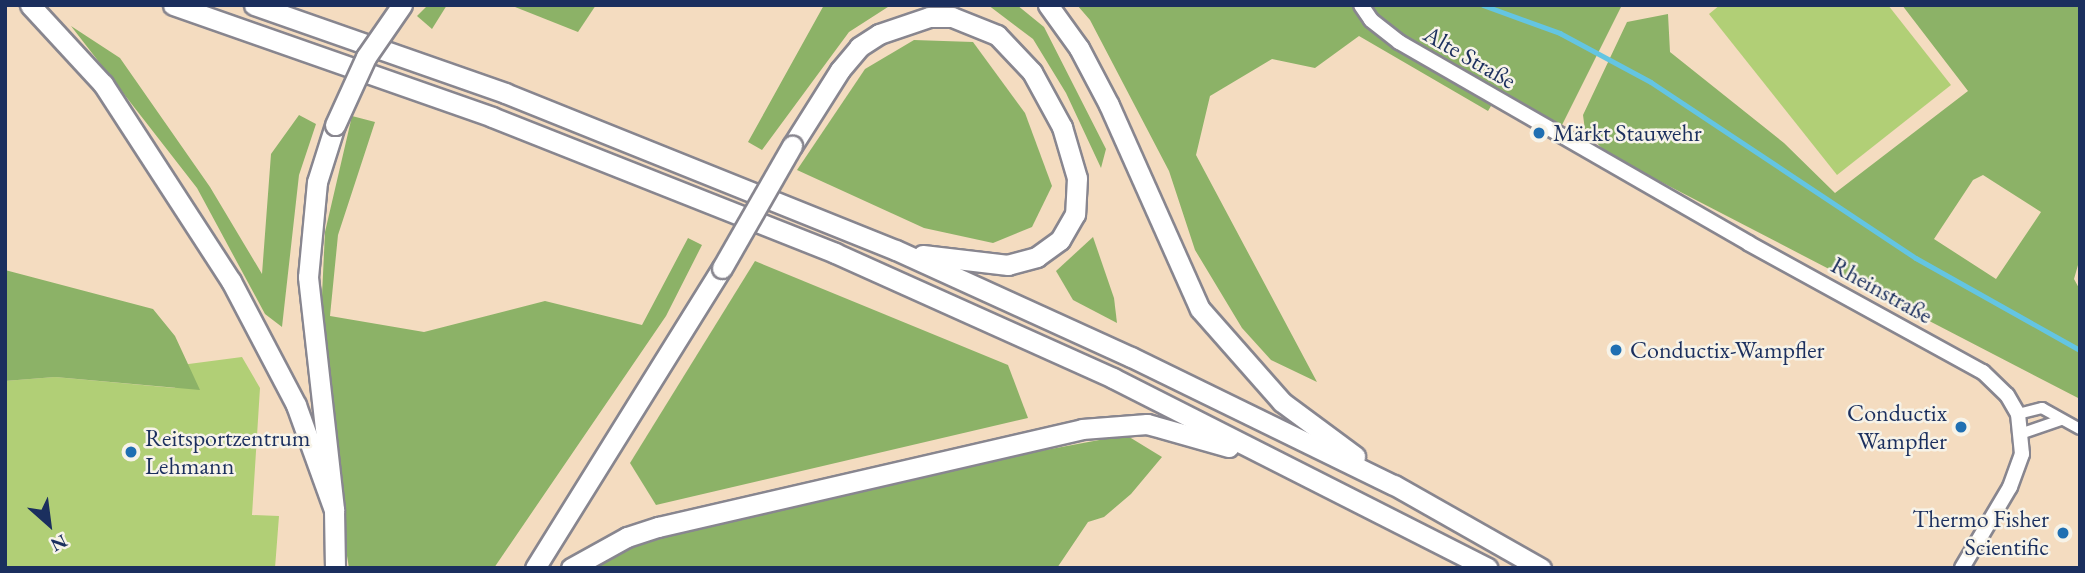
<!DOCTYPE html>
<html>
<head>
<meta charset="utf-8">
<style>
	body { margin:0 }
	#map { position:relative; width:2085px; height:573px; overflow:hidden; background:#f4dcc0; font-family:"EB Garamond",serif }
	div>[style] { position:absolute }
	.green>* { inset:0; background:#b1cf76 }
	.forest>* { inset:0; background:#8cb267 }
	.stream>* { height:4.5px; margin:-2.25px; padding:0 2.25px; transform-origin:2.25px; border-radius:2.25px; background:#64c5e2 }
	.roads { filter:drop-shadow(2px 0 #88868f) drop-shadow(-2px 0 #88868f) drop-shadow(0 2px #88868f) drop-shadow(0 -2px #88868f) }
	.minor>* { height:10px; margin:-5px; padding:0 5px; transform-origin:5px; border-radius:5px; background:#fff }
	.tertiary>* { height:14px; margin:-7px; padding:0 7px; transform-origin:7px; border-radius:7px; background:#fff }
	.motorway>* { height:19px; margin:-9.5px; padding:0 9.5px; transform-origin:9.5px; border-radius:9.5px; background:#fff }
	.bridges { filter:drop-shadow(2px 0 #88868f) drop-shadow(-2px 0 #88868f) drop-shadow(0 2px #88868f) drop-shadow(0 -2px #88868f) }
	.motorway-bridge>* { height:19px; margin:-9.5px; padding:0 9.5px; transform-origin:9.5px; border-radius:9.5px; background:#fff }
	.dots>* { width:19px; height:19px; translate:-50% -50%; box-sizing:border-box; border:4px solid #f7f3e8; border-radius:50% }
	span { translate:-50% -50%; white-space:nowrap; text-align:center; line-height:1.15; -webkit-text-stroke:5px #f7f3e8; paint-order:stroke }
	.street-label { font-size:24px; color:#1b2f5e }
	.poi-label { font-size:24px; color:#1b2f5e }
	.left { translate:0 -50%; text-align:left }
	.right { translate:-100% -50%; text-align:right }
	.frame { position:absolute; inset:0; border:7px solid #1b2f5e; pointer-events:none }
	.north { position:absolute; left:14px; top:489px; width:70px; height:70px; -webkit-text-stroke:5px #f7f3e8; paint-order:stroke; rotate:152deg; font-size:19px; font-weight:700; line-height:28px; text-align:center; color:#1b2f5e }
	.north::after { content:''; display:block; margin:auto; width:24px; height:32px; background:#1b2f5e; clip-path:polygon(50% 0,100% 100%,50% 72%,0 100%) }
</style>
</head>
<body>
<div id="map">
	<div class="green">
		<i style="clip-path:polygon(1720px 5px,1888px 5px,1951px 85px,1837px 175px,1709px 14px)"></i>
		<i style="clip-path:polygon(242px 357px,260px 388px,252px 515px,279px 516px,275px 568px,5px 568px,5px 381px,55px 377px,175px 388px,181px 365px)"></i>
	</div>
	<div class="forest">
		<i style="clip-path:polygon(428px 5px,447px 5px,432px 29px,417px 16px)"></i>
		<i style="clip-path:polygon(510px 5px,596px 5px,578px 32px)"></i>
		<i style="clip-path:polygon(824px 5px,891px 5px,849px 32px,762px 150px,748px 142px)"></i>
		<i style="clip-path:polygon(988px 5px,1017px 5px,1044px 27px,1106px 149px,1101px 168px,1066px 93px,1033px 39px)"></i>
		<i style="clip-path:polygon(1077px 5px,1622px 5px,1561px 127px,1500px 91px,1488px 111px,1359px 36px,1315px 68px,1272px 59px,1210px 96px,1196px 155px,1317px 382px,1271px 360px,1242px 328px,1195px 250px,1169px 171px,1090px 20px)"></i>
		<i style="clip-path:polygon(evenodd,1902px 5px,2080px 5px,2080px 258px,2074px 279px,2080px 290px,2080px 399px,1607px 154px,1585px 130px,1583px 115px,1627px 22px,1668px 14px,1670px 52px,1784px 143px,1835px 193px,1968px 91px,1902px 5px,1983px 175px,2041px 212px,1996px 279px,1934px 239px,1973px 180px,1983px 175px)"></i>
		<i style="clip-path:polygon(71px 26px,120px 58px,210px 187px,262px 274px,271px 154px,299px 115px,316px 124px,299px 175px,282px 327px,265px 314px,197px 188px)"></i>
		<i style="clip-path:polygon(914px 40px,973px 42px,1025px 113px,1052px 186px,1032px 227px,993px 243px,924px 228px,797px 170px,865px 69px)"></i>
		<i style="clip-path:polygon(352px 116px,375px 122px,338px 235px,330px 316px,424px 332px,545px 301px,642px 325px,688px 238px,702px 245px,666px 316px,494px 568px,349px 568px,318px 380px,325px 232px)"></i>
		<i style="clip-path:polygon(1093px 237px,1114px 298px,1117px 323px,1073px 300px,1056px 271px)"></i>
		<i style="clip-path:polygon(755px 261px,1008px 365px,1028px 418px,656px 505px,630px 463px)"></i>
		<i style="clip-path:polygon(5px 270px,153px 309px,175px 336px,200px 390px,55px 377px,5px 381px)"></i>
		<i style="clip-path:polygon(1126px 435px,1162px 457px,1131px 494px,1104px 517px,1088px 522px,1057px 568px,590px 568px,628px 546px,665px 534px,986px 461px)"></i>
	</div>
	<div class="stream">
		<i style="left:1483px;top:5px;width:82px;rotate:20deg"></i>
		<i style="left:1560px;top:33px;width:103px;rotate:28.3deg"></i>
		<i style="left:1651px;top:82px;width:318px;rotate:33.6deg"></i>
		<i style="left:1916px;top:258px;width:188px;rotate:29.3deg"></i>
	</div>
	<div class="roads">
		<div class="minor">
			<i style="left:2018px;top:414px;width:25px;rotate:-14deg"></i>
			<i style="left:2042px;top:408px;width:43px;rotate:28.9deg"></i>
			<i style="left:2023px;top:433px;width:40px;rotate:-18.9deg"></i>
		</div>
		<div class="tertiary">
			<i style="left:1361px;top:5px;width:18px;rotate:56deg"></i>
			<i style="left:1371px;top:20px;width:36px;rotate:38deg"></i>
			<i style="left:1399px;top:42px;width:403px;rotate:29.9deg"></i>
			<i style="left:1748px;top:243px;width:268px;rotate:28.8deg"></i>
			<i style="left:1983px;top:372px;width:33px;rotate:44deg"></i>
			<i style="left:2007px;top:395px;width:22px;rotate:60deg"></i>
			<i style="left:2018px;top:414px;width:40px;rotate:84.3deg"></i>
			<i style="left:2022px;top:454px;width:35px;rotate:110deg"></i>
			<i style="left:2010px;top:487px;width:94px;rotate:120.7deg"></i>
		</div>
		<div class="motorway">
			<i style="left:30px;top:5px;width:108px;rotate:47.3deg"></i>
			<i style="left:103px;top:84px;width:235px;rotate:57deg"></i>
			<i style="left:231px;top:281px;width:140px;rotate:62.3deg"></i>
			<i style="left:296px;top:405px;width:112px;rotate:70.1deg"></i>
			<i style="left:173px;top:5px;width:338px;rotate:19.3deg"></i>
			<i style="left:492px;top:117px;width:369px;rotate:21.6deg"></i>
			<i style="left:835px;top:253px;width:305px;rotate:24.2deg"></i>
			<i style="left:1113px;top:378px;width:420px;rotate:26.9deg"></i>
			<i style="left:254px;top:5px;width:266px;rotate:19.3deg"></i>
			<i style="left:505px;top:93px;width:421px;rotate:21.9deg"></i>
			<i style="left:896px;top:250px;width:258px;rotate:24.5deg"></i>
			<i style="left:1131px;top:357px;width:292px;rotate:26deg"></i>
			<i style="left:1394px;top:485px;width:169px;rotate:29.5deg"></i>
			<i style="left:1048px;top:5px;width:53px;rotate:54.2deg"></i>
			<i style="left:1079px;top:48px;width:64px;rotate:62.2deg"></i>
			<i style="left:1109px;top:105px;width:223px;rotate:66deg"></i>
			<i style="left:1200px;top:309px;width:124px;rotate:48.6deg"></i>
			<i style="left:1282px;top:402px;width:91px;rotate:36.5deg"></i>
			<i style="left:335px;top:125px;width:60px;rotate:107.5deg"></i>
			<i style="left:317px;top:182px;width:95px;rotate:95.4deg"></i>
			<i style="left:308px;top:277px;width:234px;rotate:83.6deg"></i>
			<i style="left:334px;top:510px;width:58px;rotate:89deg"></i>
			<i style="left:792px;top:146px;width:90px;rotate:-57.7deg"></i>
			<i style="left:840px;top:70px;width:30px;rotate:-50deg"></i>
			<i style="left:859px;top:47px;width:24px;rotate:-33deg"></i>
			<i style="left:879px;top:34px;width:53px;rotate:-18.8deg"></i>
			<i style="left:929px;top:17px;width:23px"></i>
			<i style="left:952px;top:17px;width:48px;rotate:21.8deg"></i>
			<i style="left:997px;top:35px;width:51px;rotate:46.6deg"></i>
			<i style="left:1032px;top:72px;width:63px;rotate:61.4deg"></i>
			<i style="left:1062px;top:127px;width:53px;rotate:73.6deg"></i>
			<i style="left:1077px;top:178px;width:36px;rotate:93deg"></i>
			<i style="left:1075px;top:214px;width:30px;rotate:120deg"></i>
			<i style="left:1060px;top:240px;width:29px;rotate:144deg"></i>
			<i style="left:1037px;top:257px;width:30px;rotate:165deg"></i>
			<i style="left:1008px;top:265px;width:86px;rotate:-173.3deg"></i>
			<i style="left:535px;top:568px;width:354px;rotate:-58.1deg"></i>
			<i style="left:571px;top:568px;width:64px;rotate:-29deg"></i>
			<i style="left:627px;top:537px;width:33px;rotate:-18deg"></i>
			<i style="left:658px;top:527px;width:435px;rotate:-13deg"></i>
			<i style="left:1082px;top:429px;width:65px;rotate:-4.4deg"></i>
			<i style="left:1147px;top:424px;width:85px;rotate:15.7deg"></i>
		</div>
	</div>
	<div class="bridges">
		<div class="motorway-bridge">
			<i style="left:335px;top:125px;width:75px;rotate:-65.5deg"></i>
			<i style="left:366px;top:57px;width:63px;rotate:-55.3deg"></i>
			<i style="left:722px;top:268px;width:141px;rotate:-60.2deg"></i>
		</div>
	</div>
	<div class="dots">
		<i style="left:1539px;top:133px;background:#1f6fb2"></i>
		<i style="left:1616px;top:350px;background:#1f6fb2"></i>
		<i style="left:1961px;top:427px;background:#1f6fb2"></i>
		<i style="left:131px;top:452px;background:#1f6fb2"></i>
		<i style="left:2063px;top:533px;background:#1f6fb2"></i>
	</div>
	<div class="street-label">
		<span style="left:1470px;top:57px;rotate:30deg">Alte Straße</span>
		<span style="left:1882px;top:290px;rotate:29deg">Rheinstraße</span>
	</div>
	<div class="poi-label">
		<span class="left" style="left:1553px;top:133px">Märkt Stauwehr</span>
		<span class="left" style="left:1630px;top:350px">Conductix-Wampfler</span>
		<span class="right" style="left:1947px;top:427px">Conductix<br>Wampfler</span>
		<span class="left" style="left:145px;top:452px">Reitsportzentrum<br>Lehmann</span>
		<span class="right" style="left:2049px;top:533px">Thermo Fisher<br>Scientific</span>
	</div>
	<div class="frame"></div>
	<div class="north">N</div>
</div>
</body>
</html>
